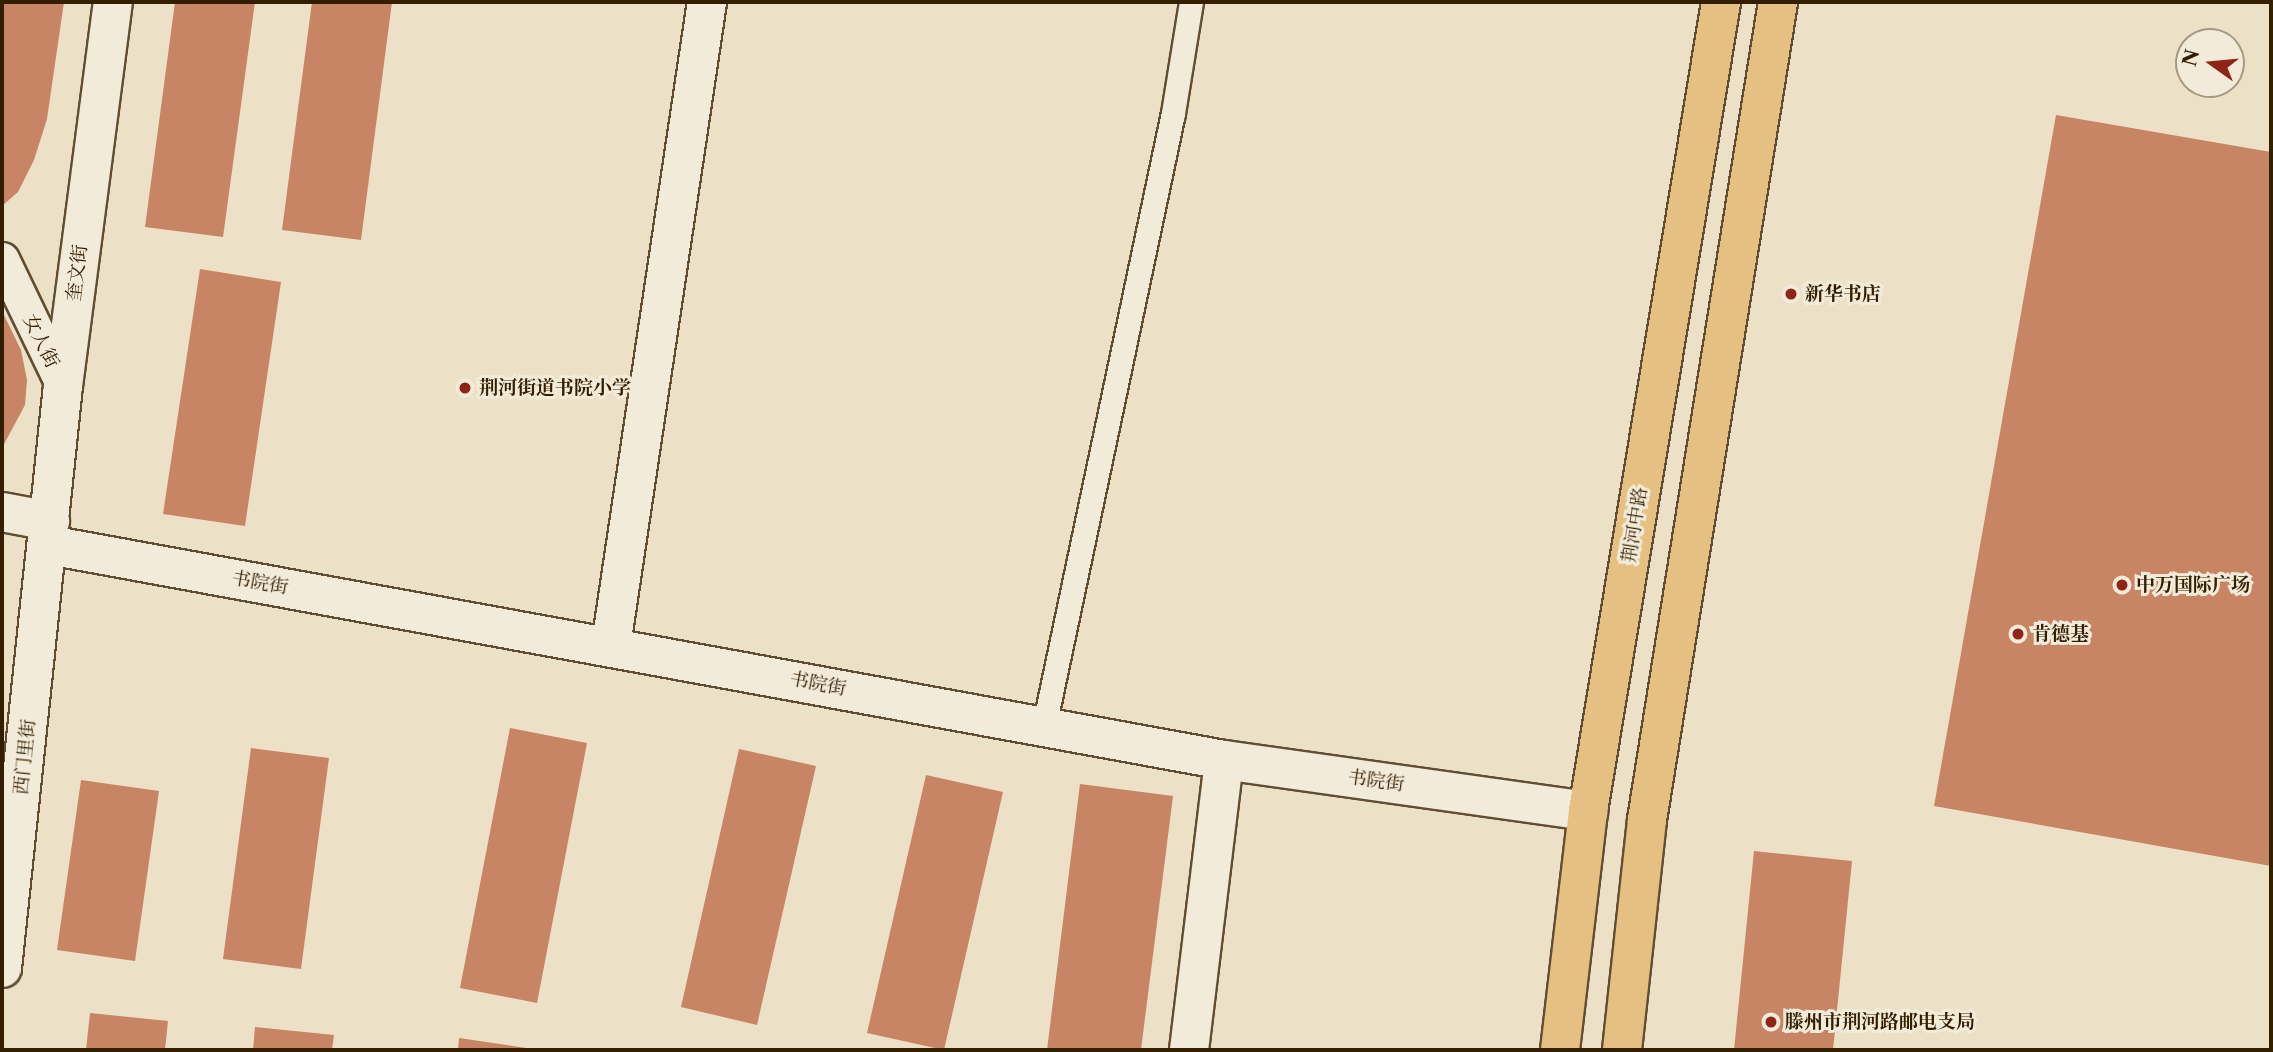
<!DOCTYPE html>
<html>
<head>
<meta charset="utf-8">
<style>
	body { margin:0 }
	#map { position:relative; width:2273px; height:1052px; overflow:hidden; background:#ece0c6; font-family:"Libre Caslon Text","Noto Serif SC",serif }
	div>[style] { position:absolute }
	.building>* { inset:0; background:#c88565 }
	.roads { filter:drop-shadow(2px 0 #614e32) drop-shadow(-2px 0 #614e32) drop-shadow(0 2px #614e32) drop-shadow(0 -2px #614e32) }
	.service>* { height:23px; margin:-11.5px; padding:0 11.5px; transform-origin:11.5px; border-radius:11.5px; background:#f3ebda }
	.pedestrian>* { height:33px; margin:-16.5px; padding:0 16.5px; transform-origin:16.5px; border-radius:16.5px; background:#f3ebda }
	.minor>* { height:38px; margin:-19px; padding:0 19px; transform-origin:19px; border-radius:19px; background:#f3ebda }
	.primary>* { height:38px; margin:-19px; padding:0 19px; transform-origin:19px; border-radius:19px; background:#e6c083 }
	.dots>* { width:19px; height:19px; translate:-50% -50%; box-sizing:border-box; border:4px solid #f3ebda; border-radius:50% }
	span { translate:-50% -50%; white-space:nowrap; text-align:center; line-height:1.15; -webkit-text-stroke:6px #f3ebda; paint-order:stroke }
	.street-label { font-size:19px; color:#331e00 }
	.poi-label { font-size:19px; color:#331e00; font-weight:700 }
	.left { translate:0 -50%; text-align:left }
	.frame { position:absolute; inset:0; border:4px solid #331e00; pointer-events:none }
	.north { position:absolute; left:2175px; top:28px; width:70px; height:70px; box-sizing:border-box; background:#f3ebda; border:2px solid #a69983; border-radius:50%; rotate:285deg; font-size:19px; font-weight:700; line-height:28px; text-align:center; color:#331e00 }
	.north::after { content:''; display:block; margin:auto; width:24px; height:32px; background:#8f2418; clip-path:polygon(50% 0,100% 100%,50% 72%,0 100%) }
</style>
</head>
<body>
<div id="map">
	<div class="building">
		<i style="clip-path:polygon(2px 2px,64px 2px,47px 119px,34px 160px,18px 192px,2px 206px)"></i>
		<i style="clip-path:polygon(175px 2px,255px 2px,223px 237px,145px 227px)"></i>
		<i style="clip-path:polygon(312px 2px,392px 2px,361px 240px,282px 230px)"></i>
		<i style="clip-path:polygon(2056px 115px,2271px 152px,2271px 866px,1934px 806px)"></i>
		<i style="clip-path:polygon(200px 269px,281px 282px,245px 526px,163px 514px)"></i>
		<i style="clip-path:polygon(2px 311px,21px 350px,27px 380px,25px 405px,2px 448px)"></i>
		<i style="clip-path:polygon(510px 728px,587px 743px,537px 1003px,460px 988px)"></i>
		<i style="clip-path:polygon(251px 748px,329px 758px,301px 969px,223px 959px)"></i>
		<i style="clip-path:polygon(739px 749px,816px 766px,757px 1025px,681px 1007px)"></i>
		<i style="clip-path:polygon(926px 775px,1003px 792px,944px 1050px,867px 1033px)"></i>
		<i style="clip-path:polygon(81px 780px,159px 791px,135px 961px,57px 950px)"></i>
		<i style="clip-path:polygon(1080px 784px,1173px 796px,1141px 1050px,1047px 1050px)"></i>
		<i style="clip-path:polygon(1754px 851px,1852px 861px,1833px 1050px,1734px 1050px)"></i>
		<i style="clip-path:polygon(90px 1013px,168px 1021px,165px 1050px,86px 1050px)"></i>
		<i style="clip-path:polygon(255px 1027px,334px 1035px,332px 1050px,253px 1050px)"></i>
		<i style="clip-path:polygon(459px 1038px,533px 1049px,532px 1050px,458px 1050px)"></i>
	</div>
	<div class="roads">
		<div class="service">
			<i style="left:1044px;top:726px;width:626px;rotate:-78.12deg"></i>
			<i style="left:1173px;top:113px;width:112px;rotate:-80.8deg"></i>
		</div>
		<div class="pedestrian">
			<i style="left:2px;top:259px;width:141px;rotate:64.3deg"></i>
		</div>
		<div class="minor">
			<i style="left:2px;top:512px;width:49px;rotate:10.6deg"></i>
			<i style="left:49px;top:545px;width:1195px;rotate:10.37deg"></i>
			<i style="left:1224px;top:760px;width:368px;rotate:8deg"></i>
			<i style="left:611px;top:645px;width:650px;rotate:-81.51deg"></i>
			<i style="left:2px;top:968px;width:585px;rotate:-84.02deg"></i>
			<i style="left:63px;top:386px;width:387px;rotate:-82.6deg"></i>
			<i style="left:1189px;top:1050px;width:292px;rotate:-83.1deg"></i>
		</div>
		<div class="primary">
			<i style="left:1560px;top:1050px;width:241px;rotate:-83.3deg"></i>
			<i style="left:1588px;top:811px;width:820px;rotate:-80.66deg"></i>
			<i style="left:1622px;top:1050px;width:231px;rotate:-83.8deg"></i>
			<i style="left:1647px;top:820px;width:828px;rotate:-80.9deg"></i>
		</div>
	</div>
	<div class="dots">
		<i style="left:1791px;top:294px;background:#8f2418"></i>
		<i style="left:465px;top:388px;background:#8f2418"></i>
		<i style="left:2122px;top:585px;background:#8f2418"></i>
		<i style="left:2018px;top:634px;background:#8f2418"></i>
		<i style="left:1771px;top:1022px;background:#8f2418"></i>
	</div>
	<div class="street-label">
		<span style="left:77px;top:273px;rotate:-83deg">奎文街</span>
		<span style="left:41px;top:341px;rotate:64deg">女人街</span>
		<span style="left:1635px;top:525px;rotate:-81deg">荆河中路</span>
		<span style="left:260px;top:583px;rotate:10deg">书院街</span>
		<span style="left:818px;top:684px;rotate:11deg">书院街</span>
		<span style="left:25px;top:757px;rotate:-84deg">西门里街</span>
		<span style="left:1376px;top:781px;rotate:8deg">书院街</span>
	</div>
	<div class="poi-label">
		<span class="left" style="left:1805px;top:294px">新华书店</span>
		<span class="left" style="left:479px;top:388px">荆河街道书院小学</span>
		<span class="left" style="left:2136px;top:585px">中万国际广场</span>
		<span class="left" style="left:2032px;top:634px">肯德基</span>
		<span class="left" style="left:1785px;top:1022px">滕州市荆河路邮电支局</span>
	</div>
	<div class="frame"></div>
	<div class="north">N</div>
</div>
</body>
</html>
